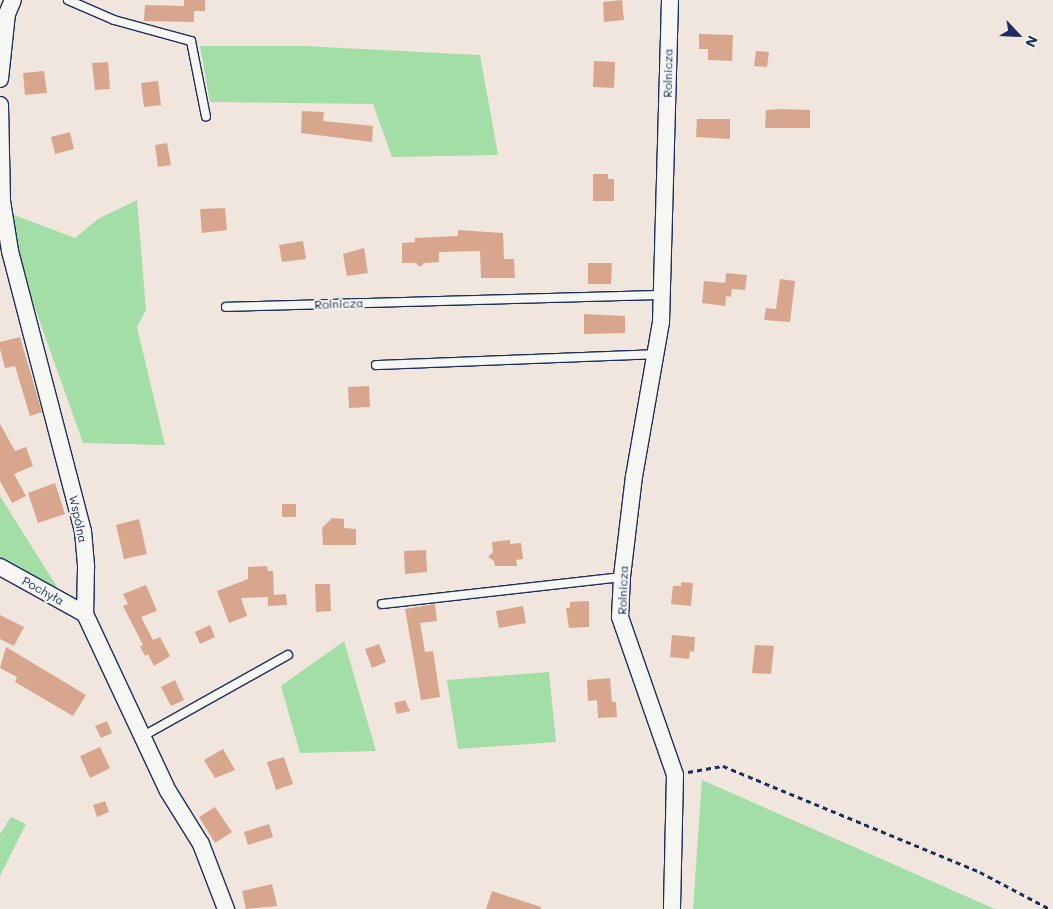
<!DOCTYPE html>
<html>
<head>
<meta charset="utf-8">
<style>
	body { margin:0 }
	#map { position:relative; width:1053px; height:909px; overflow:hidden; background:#f0e6de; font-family:Mali,sans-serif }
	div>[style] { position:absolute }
	.green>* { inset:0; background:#a2dea5 }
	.building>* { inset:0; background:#d8a68c }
	.path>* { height:2.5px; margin-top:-1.25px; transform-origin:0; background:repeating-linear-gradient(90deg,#1b2f5e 0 5px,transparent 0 9px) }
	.roads { filter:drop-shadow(1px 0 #1b2f5e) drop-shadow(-1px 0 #1b2f5e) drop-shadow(0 1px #1b2f5e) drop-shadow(0 -1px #1b2f5e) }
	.service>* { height:8px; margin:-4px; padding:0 4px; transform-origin:4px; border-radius:4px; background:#f6f6f2 }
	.minor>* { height:16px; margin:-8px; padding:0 8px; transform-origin:8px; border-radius:8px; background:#f6f6f2 }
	span { translate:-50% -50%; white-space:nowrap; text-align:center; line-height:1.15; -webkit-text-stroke:4px #f6f6f2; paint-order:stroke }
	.street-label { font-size:12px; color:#1b2f5e }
	.north { position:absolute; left:993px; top:10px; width:50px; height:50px; -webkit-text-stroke:4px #f6f6f2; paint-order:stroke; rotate:115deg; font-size:14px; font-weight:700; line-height:20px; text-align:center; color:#1b2f5e }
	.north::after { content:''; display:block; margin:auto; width:18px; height:22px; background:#1b2f5e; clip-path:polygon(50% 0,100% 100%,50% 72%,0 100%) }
</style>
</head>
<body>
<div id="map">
	<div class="green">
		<i style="clip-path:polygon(200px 46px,303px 46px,480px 55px,498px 155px,392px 157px,373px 104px,210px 102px)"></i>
		<i style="clip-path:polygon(137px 200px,146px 310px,137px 327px,165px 445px,83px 443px,14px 249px,11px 214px,75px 238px,98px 219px)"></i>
		<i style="clip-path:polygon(0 496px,62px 595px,0 559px)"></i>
		<i style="clip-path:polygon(344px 641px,376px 751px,300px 753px,281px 686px)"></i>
		<i style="clip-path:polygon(549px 672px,556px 742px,458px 749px,447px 680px)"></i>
		<i style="clip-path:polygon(702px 780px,995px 909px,693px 909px)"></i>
		<i style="clip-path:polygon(11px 817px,26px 824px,0 876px,0 834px)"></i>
	</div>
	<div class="building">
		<i style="clip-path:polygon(184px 0,205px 0,205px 11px,194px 11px,194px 22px,144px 21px,145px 5px,184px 6px)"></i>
		<i style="clip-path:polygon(622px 0,624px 20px,604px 22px,603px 2px)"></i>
		<i style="clip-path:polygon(699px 34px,733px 35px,732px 61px,708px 60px,708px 49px,699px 49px)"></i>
		<i style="clip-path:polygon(756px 51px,769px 52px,767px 67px,754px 66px)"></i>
		<i style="clip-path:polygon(594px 61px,615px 62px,614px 88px,593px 87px)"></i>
		<i style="clip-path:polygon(108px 62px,110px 89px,95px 90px,92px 63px)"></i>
		<i style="clip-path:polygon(44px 71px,47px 93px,25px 95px,23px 73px)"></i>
		<i style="clip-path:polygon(158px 81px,161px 105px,144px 107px,141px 83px)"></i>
		<i style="clip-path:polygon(781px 109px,810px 110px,810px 128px,765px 128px,766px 110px)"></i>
		<i style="clip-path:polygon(302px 111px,324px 112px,323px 121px,373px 126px,372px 142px,301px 133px)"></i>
		<i style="clip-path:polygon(697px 119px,730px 119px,730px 139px,696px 137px)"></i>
		<i style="clip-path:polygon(70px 132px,74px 149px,55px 154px,51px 137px)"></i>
		<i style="clip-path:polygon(167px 143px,171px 165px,158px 167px,155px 145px)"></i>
		<i style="clip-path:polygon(593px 174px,608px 174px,608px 179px,614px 179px,614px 201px,593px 201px)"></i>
		<i style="clip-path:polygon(225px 208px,227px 230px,202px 233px,200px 209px)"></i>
		<i style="clip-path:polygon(458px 230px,503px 233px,504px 259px,514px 259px,515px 278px,481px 278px,480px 251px,439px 252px,439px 262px,424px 263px,420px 267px,416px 263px,402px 263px,402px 243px,415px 242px,415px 238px,458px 236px)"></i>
		<i style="clip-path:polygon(303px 241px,306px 259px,282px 262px,279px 245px)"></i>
		<i style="clip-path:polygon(364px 248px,368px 273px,347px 276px,343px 254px)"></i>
		<i style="clip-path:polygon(588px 263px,612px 263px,611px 284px,588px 284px)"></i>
		<i style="clip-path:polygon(726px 273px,747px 275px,745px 290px,732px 289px,731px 297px,726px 296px,725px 306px,702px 303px,704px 281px,725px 283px)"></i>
		<i style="clip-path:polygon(780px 279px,795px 281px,790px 322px,764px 320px,766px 308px,776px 309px)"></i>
		<i style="clip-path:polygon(584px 314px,625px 316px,625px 333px,584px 334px)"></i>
		<i style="clip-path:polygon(20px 337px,42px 412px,30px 416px,15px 366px,5px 368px,0 349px,0 342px)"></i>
		<i style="clip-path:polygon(369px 386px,370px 407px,349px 408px,348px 387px)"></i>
		<i style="clip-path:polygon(0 424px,15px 451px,26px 447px,33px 466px,14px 474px,26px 496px,12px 503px,0 481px)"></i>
		<i style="clip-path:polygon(55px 483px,65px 514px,38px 523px,28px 493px)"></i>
		<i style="clip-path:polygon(282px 504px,296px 504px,296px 517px,282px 517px)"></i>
		<i style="clip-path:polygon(332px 518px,344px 519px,344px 528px,356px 529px,356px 545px,323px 545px,322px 528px)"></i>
		<i style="clip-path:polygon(139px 519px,147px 554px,124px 559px,116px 525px)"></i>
		<i style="clip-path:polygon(510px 540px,510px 544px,521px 543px,523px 559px,516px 560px,517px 566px,495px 566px,494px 561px,488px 557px,493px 552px,492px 542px)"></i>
		<i style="clip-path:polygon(426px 550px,427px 572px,405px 574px,404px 551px)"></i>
		<i style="clip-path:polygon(267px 566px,268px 571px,273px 571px,274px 595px,286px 594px,287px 605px,268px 606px,268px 597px,241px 598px,247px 616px,229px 623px,217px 591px,248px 579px,248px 567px)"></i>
		<i style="clip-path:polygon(681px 582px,693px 583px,691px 606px,671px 604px,673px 586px,681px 586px)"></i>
		<i style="clip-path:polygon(315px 584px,330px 584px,331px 611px,316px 612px)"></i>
		<i style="clip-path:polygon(146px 585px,157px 611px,141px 617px,153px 640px,160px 637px,170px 656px,154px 666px,148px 654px,145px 656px,140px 646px,143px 645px,123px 606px,128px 604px,123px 594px)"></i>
		<i style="clip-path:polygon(589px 601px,589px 627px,569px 628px,566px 608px,570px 608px,570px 602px)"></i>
		<i style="clip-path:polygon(435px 604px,437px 621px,420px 623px,425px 652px,433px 651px,440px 697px,421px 700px,405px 609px)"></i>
		<i style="clip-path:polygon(523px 606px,526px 623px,499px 628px,496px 611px)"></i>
		<i style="clip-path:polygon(0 615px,24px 627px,14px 646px,0 639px)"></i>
		<i style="clip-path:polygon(210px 625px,215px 637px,200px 644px,195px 632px)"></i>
		<i style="clip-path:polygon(672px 635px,695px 637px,694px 652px,690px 651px,689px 659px,670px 657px)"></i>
		<i style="clip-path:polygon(379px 644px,386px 662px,372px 668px,365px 649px)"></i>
		<i style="clip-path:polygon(755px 645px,774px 646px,771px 674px,752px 673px)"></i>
		<i style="clip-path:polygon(6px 647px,86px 695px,73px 716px,15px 682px,17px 677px,0 668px)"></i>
		<i style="clip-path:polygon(610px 678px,612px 702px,616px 702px,617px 717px,598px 718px,597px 700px,588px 701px,587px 680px)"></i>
		<i style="clip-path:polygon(175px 680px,184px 700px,171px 706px,161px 687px)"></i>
		<i style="clip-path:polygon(405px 700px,410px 711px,397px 714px,394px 703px)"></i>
		<i style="clip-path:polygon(107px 721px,112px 733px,101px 738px,95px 726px)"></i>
		<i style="clip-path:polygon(100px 747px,110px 768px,90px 778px,80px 756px)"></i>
		<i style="clip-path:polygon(223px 749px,235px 770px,215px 778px,204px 760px)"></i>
		<i style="clip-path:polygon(284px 757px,293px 784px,276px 790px,267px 762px)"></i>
		<i style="clip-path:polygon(105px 801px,109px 812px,97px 817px,93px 805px)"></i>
		<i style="clip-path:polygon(215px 807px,232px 832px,215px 843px,199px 817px)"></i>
		<i style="clip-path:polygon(269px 824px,273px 837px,248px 845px,244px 832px)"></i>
		<i style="clip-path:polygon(272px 884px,277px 906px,246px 909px,242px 891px)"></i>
		<i style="clip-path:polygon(492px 891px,541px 907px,541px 909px,486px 909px)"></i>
	</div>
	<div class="path">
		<i style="left:688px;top:772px;width:36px;rotate:-10deg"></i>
		<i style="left:723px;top:766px;width:278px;rotate:22.4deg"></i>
		<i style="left:980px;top:872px;width:79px;rotate:27.9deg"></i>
	</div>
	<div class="roads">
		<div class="service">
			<i style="left:68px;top:0;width:50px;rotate:23.5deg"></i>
			<i style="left:114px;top:20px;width:80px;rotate:15.3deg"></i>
			<i style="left:191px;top:41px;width:77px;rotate:78.8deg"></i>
			<i style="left:226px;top:307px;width:437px;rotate:-1.6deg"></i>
			<i style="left:376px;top:365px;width:280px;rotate:-2.2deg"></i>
			<i style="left:382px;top:604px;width:242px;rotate:-6.4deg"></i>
			<i style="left:143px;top:736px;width:166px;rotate:-29.2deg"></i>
		</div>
		<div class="minor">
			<i style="left:670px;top:0;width:322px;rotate:91.6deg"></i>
			<i style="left:661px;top:322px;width:156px;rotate:99.9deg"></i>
			<i style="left:634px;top:476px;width:102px;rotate:96.8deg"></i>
			<i style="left:622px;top:577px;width:40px;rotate:92.9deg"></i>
			<i style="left:620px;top:617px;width:167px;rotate:70.8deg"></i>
			<i style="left:675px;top:775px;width:134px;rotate:91.3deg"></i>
			<i style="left:0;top:79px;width:65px;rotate:-83.9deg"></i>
			<i style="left:7px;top:14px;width:15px;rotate:-67deg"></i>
			<i style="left:0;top:105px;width:96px;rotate:88.8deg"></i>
			<i style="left:2px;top:201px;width:51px;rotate:80.9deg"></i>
			<i style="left:10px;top:251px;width:289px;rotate:75.4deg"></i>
			<i style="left:83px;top:531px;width:37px;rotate:85deg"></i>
			<i style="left:86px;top:568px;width:46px;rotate:91.2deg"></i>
			<i style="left:85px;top:614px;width:195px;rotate:64.9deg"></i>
			<i style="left:168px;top:791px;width:62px;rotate:58.1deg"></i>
			<i style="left:201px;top:844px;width:70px;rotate:69deg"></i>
			<i style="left:0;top:567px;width:97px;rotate:28.9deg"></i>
		</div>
	</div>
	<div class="street-label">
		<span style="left:668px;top:73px;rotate:-89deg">Rolnicza</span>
		<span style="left:339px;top:304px;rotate:-2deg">Rolnicza</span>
		<span style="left:78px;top:519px;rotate:78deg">Wspólna</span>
		<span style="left:623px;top:590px;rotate:-88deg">Rolnicza</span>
		<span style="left:43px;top:591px;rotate:29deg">Pochyła</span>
	</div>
	<div class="north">N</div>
</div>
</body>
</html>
